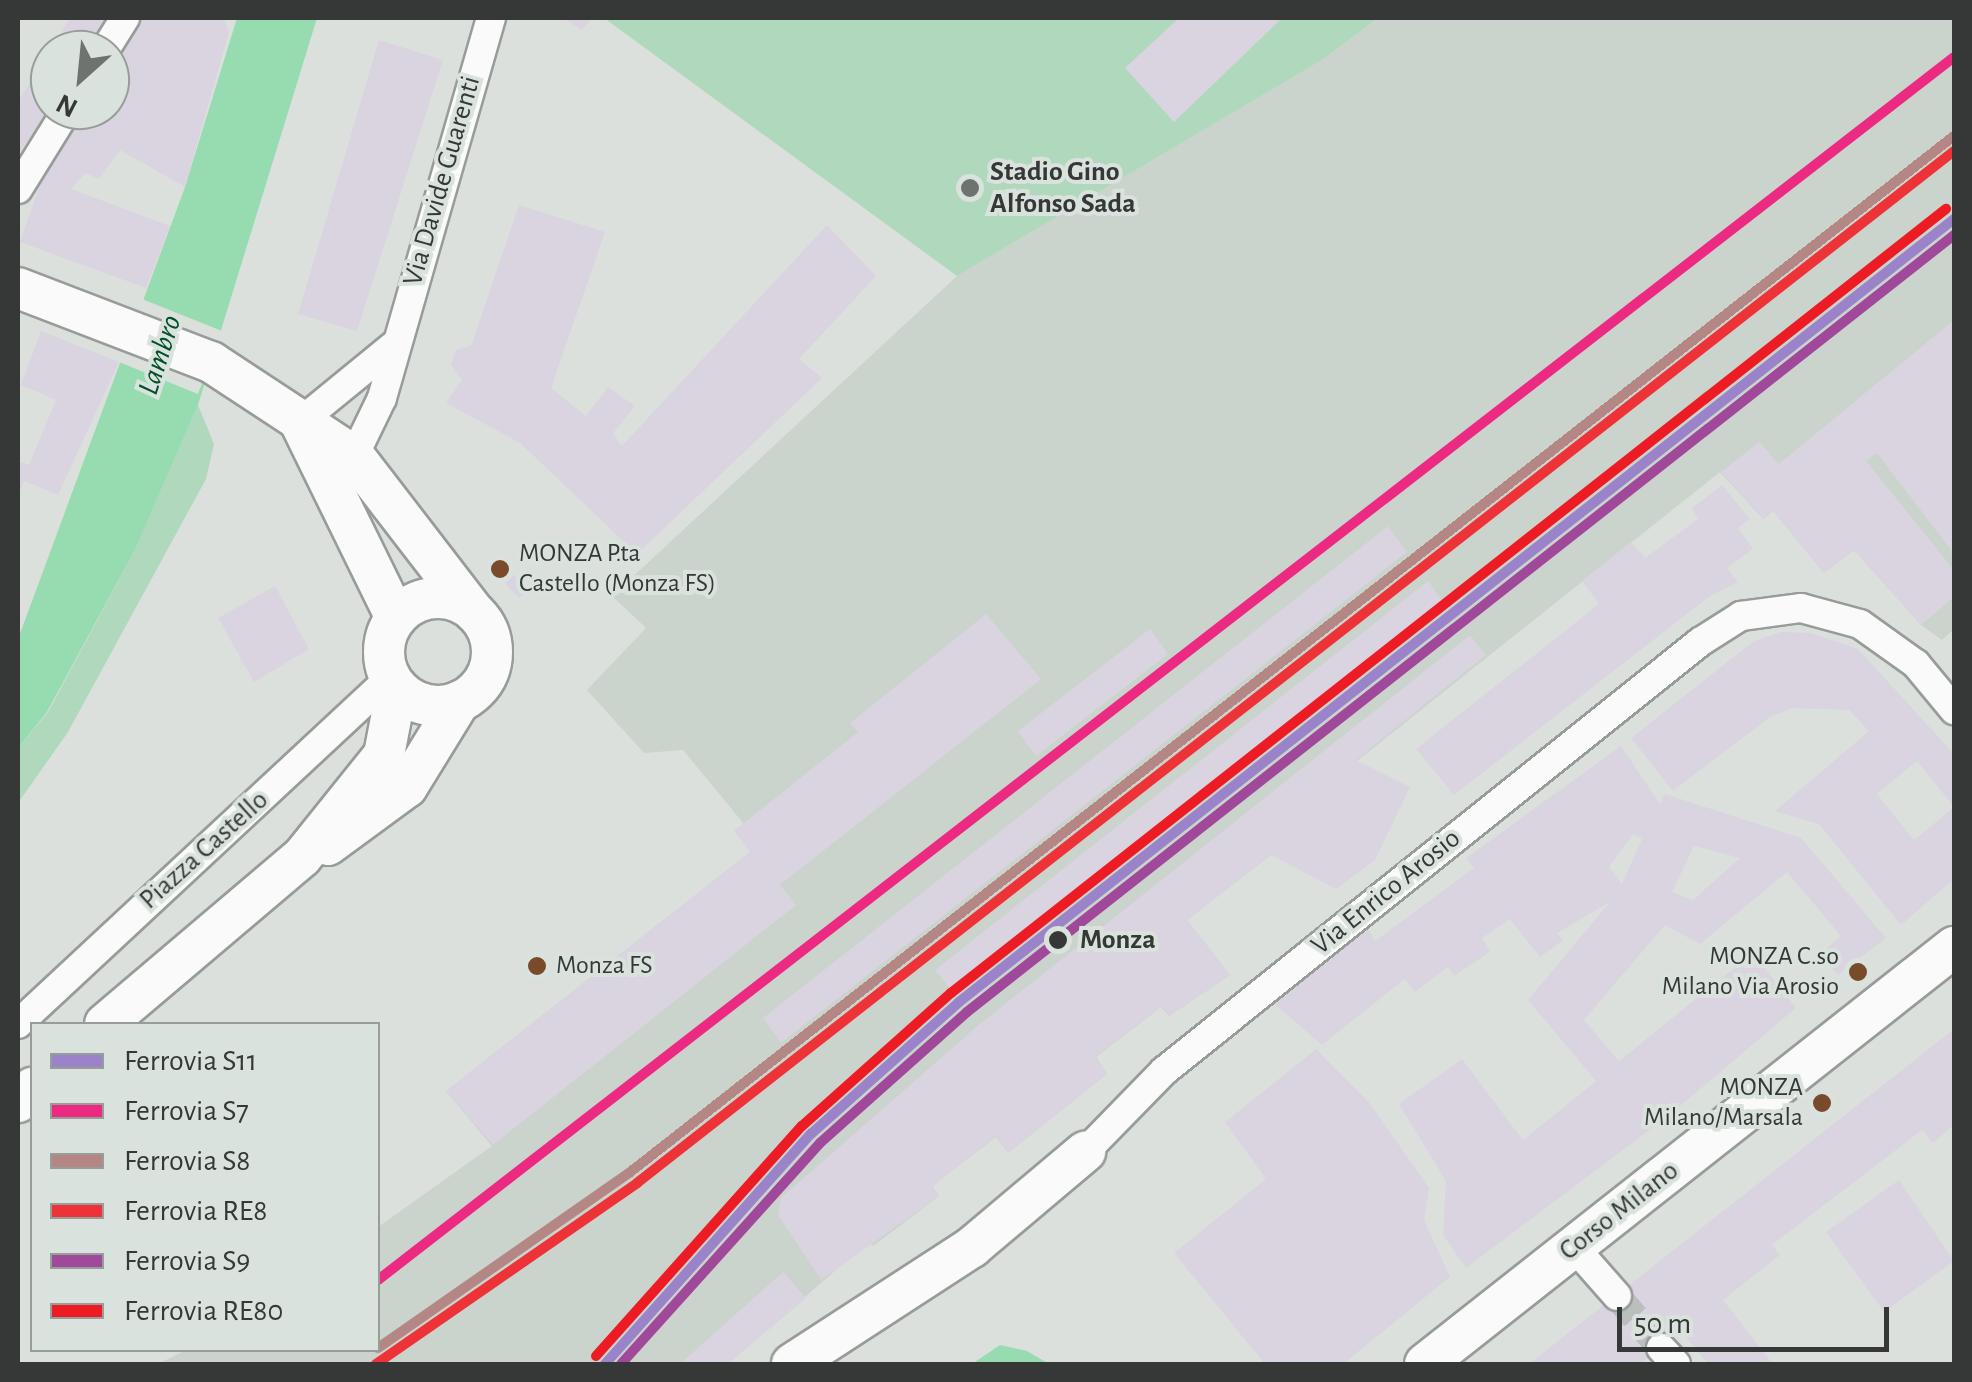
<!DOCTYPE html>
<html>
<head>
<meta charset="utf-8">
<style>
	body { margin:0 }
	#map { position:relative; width:1972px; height:1382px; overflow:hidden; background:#dbe0dd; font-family:"Alegreya Sans",sans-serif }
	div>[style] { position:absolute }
	.built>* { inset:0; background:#cad3cc }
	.green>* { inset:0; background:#b0d8bd }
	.water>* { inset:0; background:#97dcb0 }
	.pier>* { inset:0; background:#dbe0dd }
	.building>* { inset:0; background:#d9d4e0 }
	.street-tunnel>* { height:28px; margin-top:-14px; transform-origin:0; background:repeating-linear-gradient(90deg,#babebc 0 28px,transparent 0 42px) }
	.roads { filter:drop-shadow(2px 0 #989c99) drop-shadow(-2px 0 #989c99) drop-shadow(0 2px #989c99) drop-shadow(0 -2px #989c99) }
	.street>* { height:28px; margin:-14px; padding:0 14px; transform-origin:14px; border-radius:14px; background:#fafafa }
	.secondary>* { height:40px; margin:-20px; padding:0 20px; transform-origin:20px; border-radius:20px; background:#fafafa }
	.secondary>.ring { margin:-20px; padding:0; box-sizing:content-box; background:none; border:40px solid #fafafa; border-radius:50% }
	.rail-1>* { height:10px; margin:-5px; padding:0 5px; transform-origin:5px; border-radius:5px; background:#9a83c9 }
	.rail-2>* { height:10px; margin:-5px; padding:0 5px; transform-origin:5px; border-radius:5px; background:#ed2a81 }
	.rail-3>* { height:10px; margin:-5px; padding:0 5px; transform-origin:5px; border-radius:5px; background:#b48785 }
	.rail-4>* { height:10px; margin:-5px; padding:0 5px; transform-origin:5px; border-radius:5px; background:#ee3338 }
	.rail-5>* { height:10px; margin:-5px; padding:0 5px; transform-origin:5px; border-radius:5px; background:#a0499a }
	.rail-6>* { height:10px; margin:-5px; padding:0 5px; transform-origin:5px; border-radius:5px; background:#ed1c24 }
	.dots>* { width:28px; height:28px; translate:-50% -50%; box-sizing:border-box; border:5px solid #d9e2dc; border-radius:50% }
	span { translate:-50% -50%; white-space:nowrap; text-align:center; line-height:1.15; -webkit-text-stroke:8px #d9e2dc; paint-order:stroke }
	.bus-label { font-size:26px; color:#353836 }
	.left { translate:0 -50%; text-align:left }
	.right { translate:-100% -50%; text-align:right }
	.poi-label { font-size:28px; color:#353836; font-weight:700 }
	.street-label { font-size:28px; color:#353836 }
	.stop-label { font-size:28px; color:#353836; font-weight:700 }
	.water-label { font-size:30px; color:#004f29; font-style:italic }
	.frame { position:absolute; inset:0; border:20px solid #353836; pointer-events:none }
	.legend { position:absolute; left:30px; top:1022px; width:350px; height:330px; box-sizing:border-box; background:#d9e2dc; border:2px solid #979e9a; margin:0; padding:12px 18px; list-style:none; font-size:30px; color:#353836 }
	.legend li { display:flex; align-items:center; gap:20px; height:50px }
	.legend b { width:50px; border:2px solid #979e9a }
	.north { position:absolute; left:30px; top:30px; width:100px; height:100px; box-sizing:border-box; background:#d9e2dc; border:2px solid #979e9a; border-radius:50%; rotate:207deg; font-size:28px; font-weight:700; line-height:40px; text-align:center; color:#353836 }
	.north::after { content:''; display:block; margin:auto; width:35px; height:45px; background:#6f7370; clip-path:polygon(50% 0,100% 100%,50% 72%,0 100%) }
	.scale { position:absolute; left:1617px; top:1307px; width:272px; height:45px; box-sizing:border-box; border:5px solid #353836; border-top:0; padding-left:12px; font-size:30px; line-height:35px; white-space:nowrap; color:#353836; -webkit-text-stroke:8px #d9e2dc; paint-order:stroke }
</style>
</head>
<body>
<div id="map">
	<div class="built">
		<i style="clip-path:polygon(1378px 18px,1954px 18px,1954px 629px,1942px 640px,1921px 625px,1854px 550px,1824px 573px,1773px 511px,1763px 519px,1720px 472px,1260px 838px,1271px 855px,1187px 920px,1230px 975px,1169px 1016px,1161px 1007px,1096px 1057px,1107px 1074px,1008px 1153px,996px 1137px,932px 1186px,939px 1196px,873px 1246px,869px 1241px,728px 1364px,158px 1364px,186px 1350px,378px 1350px,378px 1227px,492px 1146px,446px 1091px,750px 852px,744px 824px,683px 750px,644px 753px,587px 690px,646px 628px,612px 596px,957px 276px,1322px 60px)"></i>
	</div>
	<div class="green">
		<i style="clip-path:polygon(604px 18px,1378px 18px,1322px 60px,957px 276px)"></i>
		<i style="clip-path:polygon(198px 405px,214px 444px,206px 479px,68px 732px,18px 803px,18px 748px,48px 712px,136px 548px)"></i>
	</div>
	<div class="water">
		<i style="clip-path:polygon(237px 18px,317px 18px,198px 405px,136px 548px,47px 712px,18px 748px,18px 639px,185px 187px)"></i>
		<i style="clip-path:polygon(1000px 1345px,1027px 1351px,1049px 1364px,972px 1364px)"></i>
	</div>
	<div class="pier">
		<i style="clip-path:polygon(142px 299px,222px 331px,198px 394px,119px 362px)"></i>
	</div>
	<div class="building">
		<i style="clip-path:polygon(70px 18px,112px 18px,92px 50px,50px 50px,50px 112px,18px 154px,18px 102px)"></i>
		<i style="clip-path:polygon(139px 18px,223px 18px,229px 32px,185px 187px,120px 150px,99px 179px,85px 173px,71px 189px,170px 226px,146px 288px,20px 242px,42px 178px,82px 110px,110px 110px,110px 64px)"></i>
		<i style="clip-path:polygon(562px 18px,592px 18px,582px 30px)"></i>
		<i style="clip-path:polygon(1179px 18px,1282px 18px,1174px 122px,1125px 68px)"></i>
		<i style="clip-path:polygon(379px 40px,443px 60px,357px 331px,298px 314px)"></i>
		<i style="clip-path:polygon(519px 205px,605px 232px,551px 388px,586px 416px,608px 387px,635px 406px,613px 433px,622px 446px,827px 225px,876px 276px,799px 359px,822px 378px,637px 554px,520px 443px,446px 403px,462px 380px,451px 365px,456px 350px,471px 346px)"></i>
		<i style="clip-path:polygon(1954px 320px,1954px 554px,1877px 453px,1866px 461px,1954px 570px,1954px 597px,1921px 625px,1854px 550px,1824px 573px,1772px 510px,1763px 519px,1721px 472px,1759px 442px,1779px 464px)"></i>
		<i style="clip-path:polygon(41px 331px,119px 362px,58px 495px,24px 481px,18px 495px,18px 461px,29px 465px,56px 400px,21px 385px)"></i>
		<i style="clip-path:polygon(1722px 485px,1750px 519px,1738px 528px,1753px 549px,1727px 568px,1738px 582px,1710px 596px,1454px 795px,1416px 749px,1599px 604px,1582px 581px,1631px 542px,1645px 558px,1698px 519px,1692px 508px)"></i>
		<i style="clip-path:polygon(1388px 526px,1407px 552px,781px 1043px,763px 1018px)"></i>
		<i style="clip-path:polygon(514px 575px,528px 590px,519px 598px,505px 583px)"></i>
		<i style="clip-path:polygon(1428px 581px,1446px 606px,952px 991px,935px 970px)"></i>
		<i style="clip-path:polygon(275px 586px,309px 649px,254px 682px,218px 618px)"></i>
		<i style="clip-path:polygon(986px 614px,1041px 679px,780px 885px,796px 905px,493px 1145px,446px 1091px,750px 852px,734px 831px,858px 732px,850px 723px)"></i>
		<i style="clip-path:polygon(1150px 629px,1168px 654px,1036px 756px,1018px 731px)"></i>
		<i style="clip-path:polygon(evenodd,1781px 632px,1811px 633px,1858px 649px,1954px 754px,1954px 879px,1901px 925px,1819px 824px,1775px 811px,1869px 731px,1849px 710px,1792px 708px,1770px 717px,1673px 791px,1631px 738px,1754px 641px,1781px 632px,1917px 761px,1954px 807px,1914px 840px,1877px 794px,1917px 761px)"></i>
		<i style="clip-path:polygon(1470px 635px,1486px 655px,1356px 760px,1410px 787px,1375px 860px,1336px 889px,1271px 855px,1187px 920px,1230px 975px,1169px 1016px,1162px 1006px,1095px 1057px,1107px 1074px,1008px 1153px,996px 1136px,932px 1187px,939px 1196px,821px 1280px,778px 1215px,781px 1198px,975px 1028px)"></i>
		<i style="clip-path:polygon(evenodd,1621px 746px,1660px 804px,1665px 794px,1801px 838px,1886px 938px,1838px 975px,1820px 954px,1841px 936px,1787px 872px,1700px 944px,1665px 925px,1584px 1020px,1619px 1061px,1753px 953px,1796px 1008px,1667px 1117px,1466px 1268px,1443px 1235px,1446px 1181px,1399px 1104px,1462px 1059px,1523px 1140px,1596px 1081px,1528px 1000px,1610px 902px,1557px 933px,1563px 940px,1540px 957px,1510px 919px,1482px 938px,1490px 952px,1454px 976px,1448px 967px,1415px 992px,1405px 979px,1322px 1045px,1272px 1002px,1368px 929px,1375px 941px,1474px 868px,1466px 858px,1621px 746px,1633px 834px,1642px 839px,1622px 884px,1609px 867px,1633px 834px,1621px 746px,1694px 846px,1740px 858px,1693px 900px,1672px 892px,1694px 846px)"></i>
		<i style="clip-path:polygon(1954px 1029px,1954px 1125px,1933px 1143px,1922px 1130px,1772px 1245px,1780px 1255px,1723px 1300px,1773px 1364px,1708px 1364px,1682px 1332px,1640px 1364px,1529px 1364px)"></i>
		<i style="clip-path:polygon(1316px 1049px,1368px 1101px,1429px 1188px,1424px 1220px,1450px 1277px,1343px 1364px,1265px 1364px,1174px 1253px,1266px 1179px,1225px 1122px)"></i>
		<i style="clip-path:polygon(1899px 1180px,1954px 1261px,1884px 1312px,1826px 1232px)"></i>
		<i style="clip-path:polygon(783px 1272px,806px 1298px,728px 1364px,680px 1364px)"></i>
	</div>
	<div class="street-tunnel">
		<i style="left:1617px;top:1296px;width:68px;rotate:49.8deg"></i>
	</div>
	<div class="roads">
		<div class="street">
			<i style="left:105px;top:50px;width:38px;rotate:-58deg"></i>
			<i style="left:18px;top:189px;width:93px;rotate:-58.2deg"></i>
			<i style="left:300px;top:422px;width:122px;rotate:-39.3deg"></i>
			<i style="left:342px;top:466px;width:16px;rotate:-40deg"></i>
			<i style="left:354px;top:456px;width:64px;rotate:-64.2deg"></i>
			<i style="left:382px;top:398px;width:395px;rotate:-74deg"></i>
			<i style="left:18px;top:1024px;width:509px;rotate:-42.93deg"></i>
			<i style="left:1085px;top:1152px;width:113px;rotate:-45.7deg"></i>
			<i style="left:1164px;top:1071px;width:687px;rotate:-38.67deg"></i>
			<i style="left:1700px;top:642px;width:49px;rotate:-32.4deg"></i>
			<i style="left:1741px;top:616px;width:61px;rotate:-7.6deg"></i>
			<i style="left:1801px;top:608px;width:61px;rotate:15.2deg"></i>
			<i style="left:1860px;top:624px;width:69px;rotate:35.5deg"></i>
			<i style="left:1916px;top:664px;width:60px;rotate:50.4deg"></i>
			<i style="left:1574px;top:1247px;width:65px;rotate:48.7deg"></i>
			<i style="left:1661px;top:1348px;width:22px;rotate:47deg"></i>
		</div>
		<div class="secondary">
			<i style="left:18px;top:288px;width:207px;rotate:21deg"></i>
			<i style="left:211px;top:362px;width:171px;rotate:33.3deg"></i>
			<i style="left:354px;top:456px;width:197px;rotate:52.4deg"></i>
			<i style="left:300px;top:422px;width:218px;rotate:63.9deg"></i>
			<i class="ring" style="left:384px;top:598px;width:68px;height:68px"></i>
			<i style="left:328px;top:845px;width:98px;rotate:-36.3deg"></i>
			<i style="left:407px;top:787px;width:101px;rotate:-58.4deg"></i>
			<i style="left:105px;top:1024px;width:258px;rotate:-40.3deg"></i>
			<i style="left:302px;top:857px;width:131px;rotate:-51.2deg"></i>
			<i style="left:384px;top:755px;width:69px;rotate:-79.2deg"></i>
			<i style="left:18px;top:1102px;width:20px;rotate:-45deg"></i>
			<i style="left:792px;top:1364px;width:215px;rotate:-33deg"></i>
			<i style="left:972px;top:1247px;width:148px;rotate:-40.1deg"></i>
			<i style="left:1425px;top:1364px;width:674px;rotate:-38.25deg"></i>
		</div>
	</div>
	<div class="rail-1">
		<i style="left:605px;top:1364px;width:309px;rotate:-48.2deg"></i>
		<i style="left:811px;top:1134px;width:198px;rotate:-41.7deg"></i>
		<i style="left:959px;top:1002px;width:1266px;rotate:-38.2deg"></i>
	</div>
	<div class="rail-2">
		<i style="left:378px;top:1280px;width:1995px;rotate:-37.81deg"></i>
	</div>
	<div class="rail-3">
		<i style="left:378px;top:1348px;width:306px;rotate:-34.9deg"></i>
		<i style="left:629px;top:1173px;width:1683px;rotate:-38.05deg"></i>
	</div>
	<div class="rail-4">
		<i style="left:376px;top:1364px;width:318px;rotate:-34.7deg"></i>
		<i style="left:637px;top:1183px;width:1673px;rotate:-38.08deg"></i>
	</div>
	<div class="rail-5">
		<i style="left:621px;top:1364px;width:297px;rotate:-48deg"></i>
		<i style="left:820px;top:1143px;width:197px;rotate:-41.7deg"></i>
		<i style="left:967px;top:1012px;width:1256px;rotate:-38.21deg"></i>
	</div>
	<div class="rail-6">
		<i style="left:596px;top:1356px;width:309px;rotate:-48.2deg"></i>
		<i style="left:802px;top:1126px;width:200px;rotate:-41.8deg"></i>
		<i style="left:951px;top:993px;width:1267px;rotate:-38.24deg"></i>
	</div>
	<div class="dots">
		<i style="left:970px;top:188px;background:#6f7370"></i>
		<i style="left:500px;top:569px;background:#7a4b2a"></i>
		<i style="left:1058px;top:940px;background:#353836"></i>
		<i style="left:537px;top:966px;background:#7a4b2a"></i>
		<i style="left:1858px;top:972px;background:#7a4b2a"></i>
		<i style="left:1822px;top:1103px;background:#7a4b2a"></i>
	</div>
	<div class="bus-label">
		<span class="left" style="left:519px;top:569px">MONZA P.ta<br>Castello (Monza FS)</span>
		<span class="right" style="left:1839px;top:972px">MONZA C.so<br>Milano Via Arosio</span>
		<span class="left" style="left:556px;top:966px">Monza FS</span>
		<span class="right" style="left:1803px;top:1103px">MONZA<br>Milano/Marsala</span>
	</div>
	<div class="poi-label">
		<span class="left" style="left:990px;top:188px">Stadio Gino<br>Alfonso Sada</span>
	</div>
	<div class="street-label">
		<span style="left:442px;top:181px;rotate:-74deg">Via Davide Guarenti</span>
		<span style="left:204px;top:850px;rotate:-42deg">Piazza Castello</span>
		<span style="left:1386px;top:892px;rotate:-39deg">Via Enrico Arosio</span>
		<span style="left:1619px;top:1211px;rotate:-38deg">Corso Milano</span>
	</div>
	<div class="stop-label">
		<span class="left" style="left:1080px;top:940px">Monza</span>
	</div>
	<div class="water-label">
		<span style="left:160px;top:355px;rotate:-72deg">Lambro</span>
	</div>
	<div class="frame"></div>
	<ul class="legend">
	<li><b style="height:12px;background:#9a83c9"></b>Ferrovia S11</li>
	<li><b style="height:12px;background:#ed2a81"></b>Ferrovia S7</li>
	<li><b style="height:12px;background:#b48785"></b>Ferrovia S8</li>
	<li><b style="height:12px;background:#ee3338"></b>Ferrovia RE8</li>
	<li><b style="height:12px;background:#a0499a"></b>Ferrovia S9</li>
	<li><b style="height:12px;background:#ed1c24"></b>Ferrovia RE80</li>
	</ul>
	<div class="north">N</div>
	<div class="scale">50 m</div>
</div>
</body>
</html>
